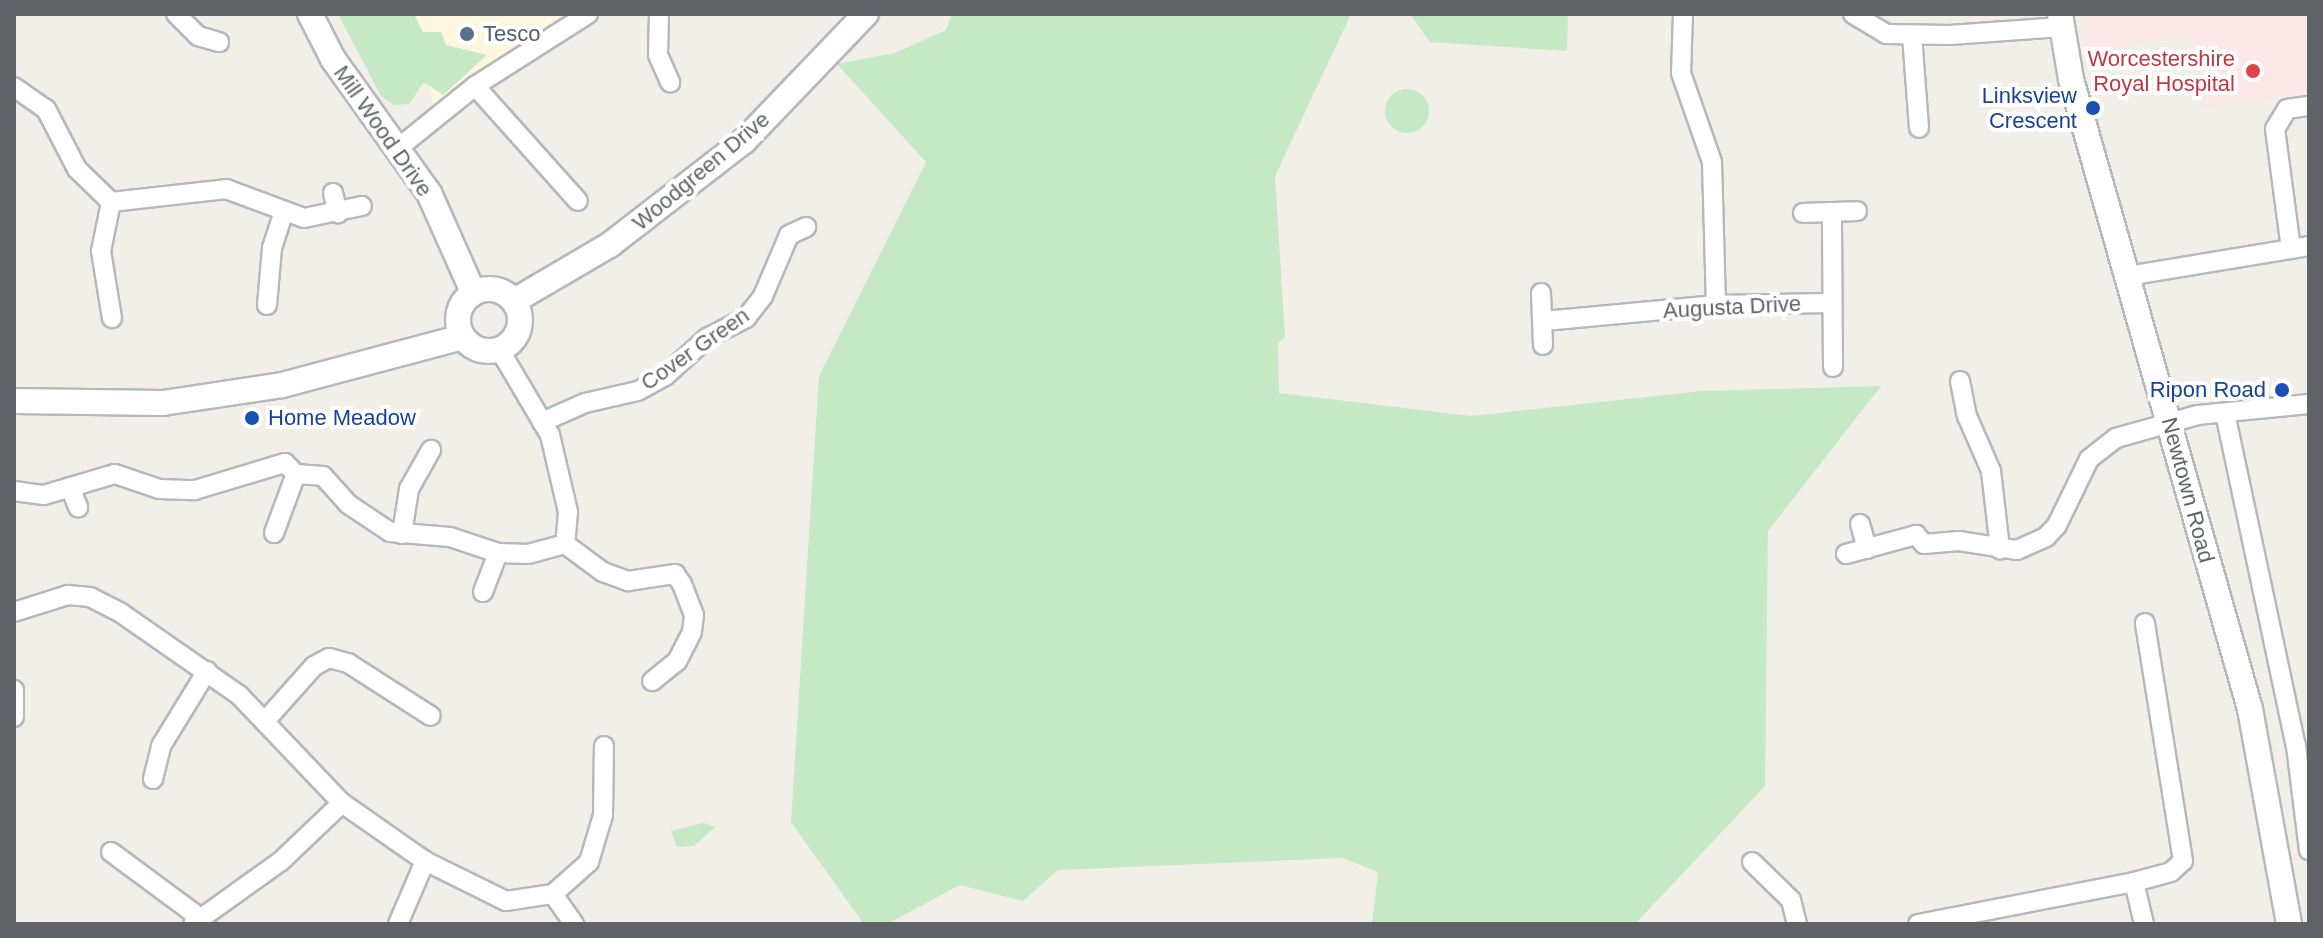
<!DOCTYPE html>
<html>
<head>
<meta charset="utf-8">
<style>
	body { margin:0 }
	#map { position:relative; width:2323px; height:938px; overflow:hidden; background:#f1efe8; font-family:Arial,sans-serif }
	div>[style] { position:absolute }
	.commercial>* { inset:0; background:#fef7e0 }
	.medical>* { inset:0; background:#fce8e6 }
	.green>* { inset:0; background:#c5e8c5 }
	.round { border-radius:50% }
	.roads { filter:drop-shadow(2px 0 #b5b8bc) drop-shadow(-2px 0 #b5b8bc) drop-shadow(0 2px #b5b8bc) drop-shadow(0 -2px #b5b8bc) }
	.street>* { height:18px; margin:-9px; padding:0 9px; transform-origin:9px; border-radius:9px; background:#fff }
	.secondary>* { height:24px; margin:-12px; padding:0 12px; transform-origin:12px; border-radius:12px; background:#fff }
	.secondary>.ring { margin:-12px; padding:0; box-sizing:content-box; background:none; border:24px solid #fff; border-radius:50% }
	.dots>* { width:22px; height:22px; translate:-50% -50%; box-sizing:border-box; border:4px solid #fff; border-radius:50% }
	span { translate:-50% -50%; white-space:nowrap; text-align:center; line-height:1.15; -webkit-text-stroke:8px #fff; paint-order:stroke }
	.service-label { font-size:22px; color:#4e5e75 }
	.left { translate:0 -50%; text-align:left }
	.health-label { font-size:22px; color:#be3a42 }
	.right { translate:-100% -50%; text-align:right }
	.transit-label { font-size:22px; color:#164399 }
	.street-label { font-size:22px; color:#5f6368 }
	.frame { position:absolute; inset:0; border:16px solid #5f6368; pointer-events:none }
</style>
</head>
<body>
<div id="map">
	<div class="commercial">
		<i style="clip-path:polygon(404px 14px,579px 14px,500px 57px,434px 111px,424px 53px)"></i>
	</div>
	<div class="medical">
		<i style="clip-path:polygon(2083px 14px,2309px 14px,2309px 92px,2202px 107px,2191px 34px,2084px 51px)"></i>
	</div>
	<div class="green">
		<i style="clip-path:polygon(338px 14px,414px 14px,423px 32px,441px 32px,446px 45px,487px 55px,443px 95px,424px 82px,409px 104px,394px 105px,381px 96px)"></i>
		<i style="clip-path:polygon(952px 14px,1351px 14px,1275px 176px,1285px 337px,1278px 343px,1279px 393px,1471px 416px,1702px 391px,1881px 386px,1768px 531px,1765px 786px,1635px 924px,1372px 924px,1378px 872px,1342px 858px,1058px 870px,1023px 901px,960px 885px,887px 924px,864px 924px,791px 822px,819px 376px,926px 162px,837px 64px,895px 53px,946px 30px)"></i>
		<i style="clip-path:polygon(1410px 14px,1568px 14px,1567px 51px,1430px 42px)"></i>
		<i class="round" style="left:1385px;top:89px;width:44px;height:44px"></i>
		<i style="clip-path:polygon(703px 823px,715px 827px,694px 846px,677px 847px,671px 831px)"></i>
	</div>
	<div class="roads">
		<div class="street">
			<i style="left:176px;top:14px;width:31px;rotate:45deg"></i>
			<i style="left:198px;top:36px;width:22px;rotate:16deg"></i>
			<i style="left:659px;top:14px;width:41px;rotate:91.4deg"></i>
			<i style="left:658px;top:55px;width:30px;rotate:66deg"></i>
			<i style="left:1683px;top:14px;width:59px;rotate:91.9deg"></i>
			<i style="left:1681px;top:73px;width:94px;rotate:70.8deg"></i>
			<i style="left:1712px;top:162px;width:143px;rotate:88.4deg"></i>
			<i style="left:1853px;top:14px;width:39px;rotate:31deg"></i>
			<i style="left:1886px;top:34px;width:64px;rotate:0.9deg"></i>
			<i style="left:1950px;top:35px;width:111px;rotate:-4.1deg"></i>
			<i style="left:1912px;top:35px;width:93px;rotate:85.7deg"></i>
			<i style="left:475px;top:86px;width:154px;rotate:48.2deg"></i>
			<i style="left:14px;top:87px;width:39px;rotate:35deg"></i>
			<i style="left:46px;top:109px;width:68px;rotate:62.7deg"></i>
			<i style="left:77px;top:169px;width:47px;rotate:44.1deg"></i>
			<i style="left:111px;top:202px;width:116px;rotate:-6.4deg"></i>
			<i style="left:226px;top:189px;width:83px;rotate:20.4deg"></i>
			<i style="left:304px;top:218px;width:59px;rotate:-11.7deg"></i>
			<i style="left:397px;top:149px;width:100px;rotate:-38.9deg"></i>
			<i style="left:475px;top:86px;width:134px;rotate:-32.5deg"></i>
			<i style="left:333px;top:193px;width:21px;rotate:76deg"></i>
			<i style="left:111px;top:202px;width:50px;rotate:101.5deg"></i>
			<i style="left:101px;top:251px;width:68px;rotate:80.7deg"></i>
			<i style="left:1803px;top:213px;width:29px;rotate:-2deg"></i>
			<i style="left:2291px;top:249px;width:121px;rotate:-97.6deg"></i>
			<i style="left:2275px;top:129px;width:23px;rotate:-59deg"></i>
			<i style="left:2287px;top:109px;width:22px;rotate:-8deg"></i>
			<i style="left:2128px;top:276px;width:183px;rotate:-9.4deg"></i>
			<i style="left:1541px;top:293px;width:52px;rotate:87.8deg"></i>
			<i style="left:267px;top:305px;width:57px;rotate:-85deg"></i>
			<i style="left:272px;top:248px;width:36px;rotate:-72deg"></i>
			<i style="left:1544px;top:321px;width:173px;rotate:-5.3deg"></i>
			<i style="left:1716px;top:305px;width:114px;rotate:-1deg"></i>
			<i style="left:504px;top:348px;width:11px;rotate:85deg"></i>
			<i style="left:505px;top:359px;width:88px;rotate:59.4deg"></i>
			<i style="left:550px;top:435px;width:79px;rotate:76.8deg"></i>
			<i style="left:568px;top:512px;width:32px;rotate:95deg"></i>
			<i style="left:1833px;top:367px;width:155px;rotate:-90.4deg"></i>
			<i style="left:1832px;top:212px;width:25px;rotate:-2deg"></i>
			<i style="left:1960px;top:381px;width:36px;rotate:79deg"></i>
			<i style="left:1967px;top:416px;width:60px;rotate:66.4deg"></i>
			<i style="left:1991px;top:471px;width:79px;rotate:83.4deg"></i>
			<i style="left:2225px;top:413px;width:340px;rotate:78deg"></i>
			<i style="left:2296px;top:746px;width:105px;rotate:82.9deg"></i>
			<i style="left:542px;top:422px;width:47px;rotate:-23.8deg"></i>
			<i style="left:585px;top:403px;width:54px;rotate:-12.8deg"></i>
			<i style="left:638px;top:391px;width:31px;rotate:-29deg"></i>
			<i style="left:665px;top:376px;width:57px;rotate:-42.1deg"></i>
			<i style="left:707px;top:338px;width:44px;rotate:-27.1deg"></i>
			<i style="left:746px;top:318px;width:28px;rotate:-52deg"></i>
			<i style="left:763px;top:296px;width:66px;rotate:-66.9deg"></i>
			<i style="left:789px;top:235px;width:19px;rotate:-25deg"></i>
			<i style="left:70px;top:487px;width:22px;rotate:68deg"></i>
			<i style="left:14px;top:491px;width:30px;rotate:8deg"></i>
			<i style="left:44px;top:495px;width:74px;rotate:-16.5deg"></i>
			<i style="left:115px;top:474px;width:46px;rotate:18.8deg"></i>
			<i style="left:159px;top:489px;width:36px;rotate:2deg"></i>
			<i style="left:195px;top:490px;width:94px;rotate:-16.7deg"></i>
			<i style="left:285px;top:463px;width:16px;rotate:45deg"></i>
			<i style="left:296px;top:474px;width:27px;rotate:4deg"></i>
			<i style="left:323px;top:476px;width:38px;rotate:48deg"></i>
			<i style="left:348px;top:504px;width:50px;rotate:33.7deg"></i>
			<i style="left:390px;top:532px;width:60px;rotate:4.8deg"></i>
			<i style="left:450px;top:537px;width:51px;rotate:18.4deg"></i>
			<i style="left:498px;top:553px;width:30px;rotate:2deg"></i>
			<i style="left:528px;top:554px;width:38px;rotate:-15deg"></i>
			<i style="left:1860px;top:524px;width:26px;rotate:74deg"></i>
			<i style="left:274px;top:533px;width:63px;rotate:-69.6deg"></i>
			<i style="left:402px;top:534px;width:46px;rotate:-81.2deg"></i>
			<i style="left:409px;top:489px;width:45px;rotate:-60.6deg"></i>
			<i style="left:565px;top:544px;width:47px;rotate:36.4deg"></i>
			<i style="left:603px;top:572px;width:27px;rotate:20deg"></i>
			<i style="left:628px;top:581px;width:48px;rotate:-8.5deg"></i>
			<i style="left:675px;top:574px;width:12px;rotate:55deg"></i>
			<i style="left:682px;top:584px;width:33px;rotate:69deg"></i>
			<i style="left:694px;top:615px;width:17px;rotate:97deg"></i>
			<i style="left:692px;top:632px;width:33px;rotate:117deg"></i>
			<i style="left:677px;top:661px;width:32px;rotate:141deg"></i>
			<i style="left:1846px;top:554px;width:73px;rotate:-15.2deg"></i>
			<i style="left:1916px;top:535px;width:12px;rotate:48deg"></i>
			<i style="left:1924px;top:544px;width:35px;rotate:-5deg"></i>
			<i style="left:1959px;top:541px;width:59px;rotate:8.8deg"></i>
			<i style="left:2017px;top:550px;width:32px;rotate:-24deg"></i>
			<i style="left:2046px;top:537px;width:16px;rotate:-47deg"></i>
			<i style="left:2057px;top:525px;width:73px;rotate:-64.1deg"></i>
			<i style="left:2089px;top:459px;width:34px;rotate:-38deg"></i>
			<i style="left:2116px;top:438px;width:85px;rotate:-15.7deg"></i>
			<i style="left:2198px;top:415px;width:112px;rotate:-5.7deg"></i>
			<i style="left:483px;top:592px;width:42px;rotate:-69deg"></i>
			<i style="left:14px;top:612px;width:57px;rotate:-17.5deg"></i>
			<i style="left:68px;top:595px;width:22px;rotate:5deg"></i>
			<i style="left:90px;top:597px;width:35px;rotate:27deg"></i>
			<i style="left:121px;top:613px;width:144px;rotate:34.8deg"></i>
			<i style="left:239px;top:695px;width:149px;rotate:46.4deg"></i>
			<i style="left:342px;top:803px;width:101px;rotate:34.9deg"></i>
			<i style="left:425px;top:861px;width:90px;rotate:26.3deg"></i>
			<i style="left:506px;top:901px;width:48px;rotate:-8.5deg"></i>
			<i style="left:553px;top:894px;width:48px;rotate:-41.6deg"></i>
			<i style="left:589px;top:862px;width:49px;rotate:-73.4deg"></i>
			<i style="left:603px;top:815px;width:69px;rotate:-89.2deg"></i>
			<i style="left:14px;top:690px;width:27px;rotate:90deg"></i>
			<i style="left:266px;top:720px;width:72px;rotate:-48.4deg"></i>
			<i style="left:314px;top:666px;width:17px;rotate:-28deg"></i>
			<i style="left:329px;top:658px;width:20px;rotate:15deg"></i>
			<i style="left:348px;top:663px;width:98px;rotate:32.6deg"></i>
			<i style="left:153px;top:779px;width:34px;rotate:-76deg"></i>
			<i style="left:161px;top:746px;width:88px;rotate:-58.5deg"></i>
			<i style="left:111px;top:852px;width:109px;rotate:36.5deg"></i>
			<i style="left:1752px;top:862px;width:54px;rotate:44.3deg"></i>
			<i style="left:1791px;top:900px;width:25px;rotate:76deg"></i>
			<i style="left:2134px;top:882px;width:38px;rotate:-15deg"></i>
			<i style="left:2171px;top:872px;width:16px;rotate:-43deg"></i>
			<i style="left:2183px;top:861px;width:241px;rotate:-99.1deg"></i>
			<i style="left:553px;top:894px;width:37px;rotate:55deg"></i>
			<i style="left:193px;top:924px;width:108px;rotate:-35.6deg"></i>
			<i style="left:281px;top:861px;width:84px;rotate:-43.6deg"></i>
			<i style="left:398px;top:924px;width:69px;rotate:-66.8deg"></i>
			<i style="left:1918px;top:924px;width:220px;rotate:-11deg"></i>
			<i style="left:2134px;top:882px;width:43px;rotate:76.6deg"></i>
		</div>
		<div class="secondary">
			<i style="left:310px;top:14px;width:51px;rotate:62.9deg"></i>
			<i style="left:333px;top:59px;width:165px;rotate:54.4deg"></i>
			<i style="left:429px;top:193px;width:108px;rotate:66deg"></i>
			<i style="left:2060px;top:14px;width:66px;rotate:80.4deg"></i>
			<i style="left:2071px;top:79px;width:655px;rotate:74.14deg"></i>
			<i style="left:2250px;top:709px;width:219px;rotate:79.7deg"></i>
			<i class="ring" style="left:458px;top:289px;width:38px;height:38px"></i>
			<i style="left:514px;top:301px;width:113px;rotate:-30.4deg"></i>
			<i style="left:611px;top:244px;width:168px;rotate:-37.8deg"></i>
			<i style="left:744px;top:141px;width:176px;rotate:-46.2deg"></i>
			<i style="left:14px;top:401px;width:149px;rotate:0.8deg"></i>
			<i style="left:163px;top:403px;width:120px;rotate:-8.6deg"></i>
			<i style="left:282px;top:385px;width:186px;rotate:-14.9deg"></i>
		</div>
	</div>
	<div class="dots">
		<i style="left:467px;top:34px;background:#5c6f8a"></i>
		<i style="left:2253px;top:71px;background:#e0444e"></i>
		<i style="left:2093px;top:108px;background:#1a4fb4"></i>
		<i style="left:2282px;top:390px;background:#1a4fb4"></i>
		<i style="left:252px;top:418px;background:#1a4fb4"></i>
	</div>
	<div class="service-label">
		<span class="left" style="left:483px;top:34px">Tesco</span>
	</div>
	<div class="health-label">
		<span class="right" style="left:2235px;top:71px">Worcestershire<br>Royal Hospital</span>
	</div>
	<div class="transit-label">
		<span class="right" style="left:2077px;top:108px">Linksview<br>Crescent</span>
		<span class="right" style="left:2266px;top:390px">Ripon Road</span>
		<span class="left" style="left:268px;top:418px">Home Meadow</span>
	</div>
	<div class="street-label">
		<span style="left:383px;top:131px;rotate:55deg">Mill Wood Drive</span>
		<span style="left:701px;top:171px;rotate:-40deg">Woodgreen Drive</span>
		<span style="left:1732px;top:307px;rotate:-3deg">Augusta Drive</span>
		<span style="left:695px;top:349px;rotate:-35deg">Cover Green</span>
		<span style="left:2188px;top:490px;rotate:75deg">Newtown Road</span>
	</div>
	<div class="frame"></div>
</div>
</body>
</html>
